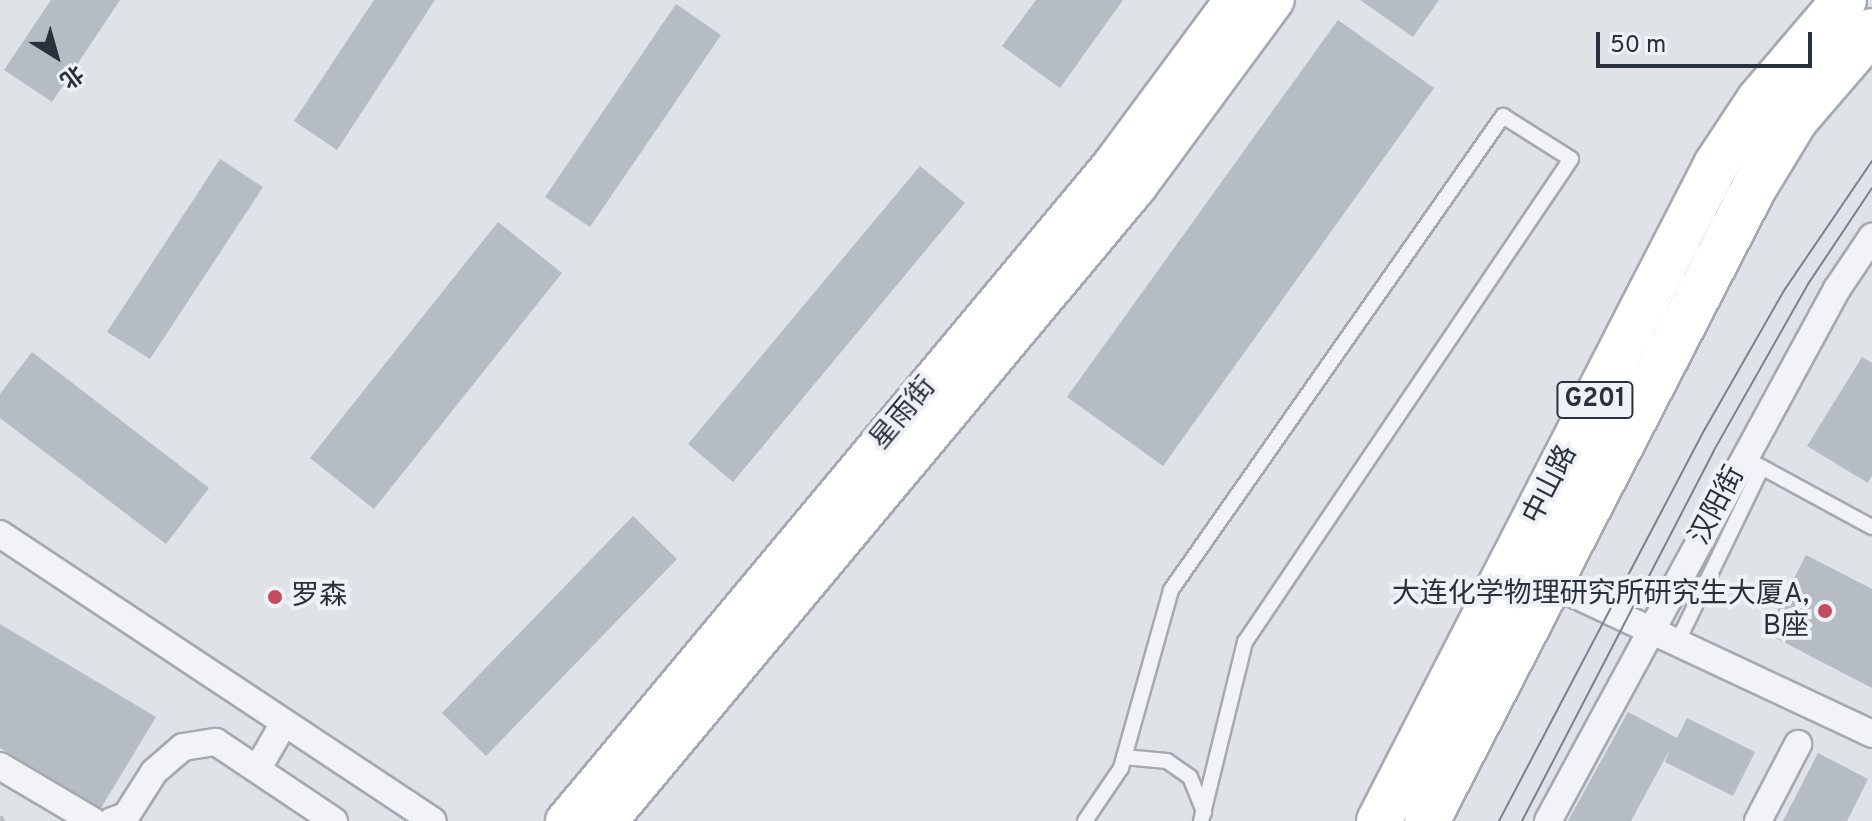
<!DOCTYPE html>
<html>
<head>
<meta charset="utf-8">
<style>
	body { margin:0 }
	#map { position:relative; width:1872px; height:821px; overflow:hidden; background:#dfe2e7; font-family:Overpass,"Noto Sans SC",sans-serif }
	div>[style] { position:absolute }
	.building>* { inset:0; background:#b6bcc3 }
	.path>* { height:5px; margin-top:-2.5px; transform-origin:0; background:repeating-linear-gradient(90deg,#b9bdc2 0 6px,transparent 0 12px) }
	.roads { filter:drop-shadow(2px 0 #a5a9b1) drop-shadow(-2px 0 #a5a9b1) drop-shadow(0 2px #a5a9b1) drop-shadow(0 -2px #a5a9b1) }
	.lane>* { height:14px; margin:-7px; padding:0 7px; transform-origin:7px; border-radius:7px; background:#f1f3f6 }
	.street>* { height:26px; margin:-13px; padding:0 13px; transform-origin:13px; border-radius:13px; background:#f1f3f6 }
	.secondary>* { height:38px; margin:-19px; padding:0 19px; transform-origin:19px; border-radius:19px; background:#fff }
	.highway>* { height:44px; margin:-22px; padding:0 22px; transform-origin:22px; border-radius:22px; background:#fff }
	.tram>* { height:2px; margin:-1px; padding:0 1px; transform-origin:1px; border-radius:1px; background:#79828f }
	.dots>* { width:22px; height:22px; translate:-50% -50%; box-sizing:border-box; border:4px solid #eef1f5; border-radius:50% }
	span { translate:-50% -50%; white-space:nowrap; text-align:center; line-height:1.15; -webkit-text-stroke:8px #eef1f5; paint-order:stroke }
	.shield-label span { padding:2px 6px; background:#eef1f5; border:2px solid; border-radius:6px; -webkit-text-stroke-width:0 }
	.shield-label { font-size:26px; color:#29313d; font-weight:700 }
	.street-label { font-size:28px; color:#29313d }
	.poi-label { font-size:28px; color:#29313d }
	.right { translate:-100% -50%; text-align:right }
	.left { translate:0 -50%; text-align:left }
	.north { position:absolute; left:16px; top:16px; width:80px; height:80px; -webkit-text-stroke:6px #eef1f5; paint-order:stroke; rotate:143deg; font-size:22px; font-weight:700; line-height:32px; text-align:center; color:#29313d }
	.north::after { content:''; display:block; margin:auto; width:28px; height:36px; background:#29313d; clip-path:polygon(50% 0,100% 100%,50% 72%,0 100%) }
	.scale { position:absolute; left:1596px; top:32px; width:216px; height:36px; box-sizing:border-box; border:4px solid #29313d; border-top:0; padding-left:10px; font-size:24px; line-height:28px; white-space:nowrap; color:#29313d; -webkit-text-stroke:6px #eef1f5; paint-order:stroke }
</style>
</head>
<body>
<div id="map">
	<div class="building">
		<i style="clip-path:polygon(51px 0,120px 0,52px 102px,4px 70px)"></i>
		<i style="clip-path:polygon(374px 0,435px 0,337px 150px,294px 121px)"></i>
		<i style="clip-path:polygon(1036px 0,1123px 0,1060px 88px,1002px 46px)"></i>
		<i style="clip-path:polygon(1360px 0,1439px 0,1413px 37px)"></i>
		<i style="clip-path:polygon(676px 4px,721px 35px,590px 227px,545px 197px)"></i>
		<i style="clip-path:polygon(1338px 20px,1434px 88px,1163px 466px,1067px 397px)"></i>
		<i style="clip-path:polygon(220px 159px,263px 187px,150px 359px,107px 332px)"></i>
		<i style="clip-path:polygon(920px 166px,965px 203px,733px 482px,688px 444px)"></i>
		<i style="clip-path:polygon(498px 222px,562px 273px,374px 509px,310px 458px)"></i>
		<i style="clip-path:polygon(32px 352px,209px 488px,166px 544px,0 418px,0 394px)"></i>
		<i style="clip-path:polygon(1862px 357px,1872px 363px,1872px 475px,1868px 483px,1807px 446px)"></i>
		<i style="clip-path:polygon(633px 516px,677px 559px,486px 756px,442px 713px)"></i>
		<i style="clip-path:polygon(1806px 555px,1872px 589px,1872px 688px,1766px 633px)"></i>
		<i style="clip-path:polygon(0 624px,156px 717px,101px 808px,0 748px)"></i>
		<i style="clip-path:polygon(1628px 712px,1677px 738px,1687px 718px,1755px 752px,1733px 796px,1665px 762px,1670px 749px,1631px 821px,1568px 821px)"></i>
		<i style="clip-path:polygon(1818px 753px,1868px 779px,1847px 821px,1783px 821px)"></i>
	</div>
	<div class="path">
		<i style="left:0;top:816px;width:6px;rotate:59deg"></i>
	</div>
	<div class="roads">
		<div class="lane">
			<i style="left:1754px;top:463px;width:134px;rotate:28.5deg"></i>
			<i style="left:1677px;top:643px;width:195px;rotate:-64.2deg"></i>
			<i style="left:1124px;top:757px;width:43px;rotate:5.3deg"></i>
			<i style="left:1167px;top:761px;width:28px;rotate:35deg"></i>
			<i style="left:1190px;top:777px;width:38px;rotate:68deg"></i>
			<i style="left:1085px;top:821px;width:64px;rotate:-55.8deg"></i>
			<i style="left:1121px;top:768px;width:185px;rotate:-74.3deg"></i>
			<i style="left:1171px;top:590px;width:579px;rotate:-54.99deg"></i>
			<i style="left:1503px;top:116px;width:80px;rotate:32.3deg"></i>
			<i style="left:1571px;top:159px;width:583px;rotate:124.02deg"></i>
			<i style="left:1245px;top:642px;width:184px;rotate:103.8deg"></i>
		</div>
		<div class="street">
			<i style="left:0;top:534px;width:519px;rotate:33.54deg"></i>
			<i style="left:1550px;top:583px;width:356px;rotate:25.1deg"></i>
			<i style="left:0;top:766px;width:108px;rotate:30.6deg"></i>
			<i style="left:258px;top:768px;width:52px;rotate:-60deg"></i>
			<i style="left:112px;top:821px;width:15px;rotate:-20deg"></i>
			<i style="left:126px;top:816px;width:52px;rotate:-57.5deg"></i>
			<i style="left:154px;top:772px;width:38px;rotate:-41deg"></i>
			<i style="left:183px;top:747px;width:33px;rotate:-9deg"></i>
			<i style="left:216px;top:742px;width:142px;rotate:33.8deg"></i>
			<i style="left:1548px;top:821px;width:605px;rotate:-61.49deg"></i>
			<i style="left:1837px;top:289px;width:63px;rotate:-56.1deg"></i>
			<i style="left:1758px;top:821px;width:87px;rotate:-62.5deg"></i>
		</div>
		<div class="secondary">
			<i style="left:565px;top:821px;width:853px;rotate:-50.19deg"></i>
			<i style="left:1111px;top:166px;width:207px;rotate:-53.5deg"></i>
			<i style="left:608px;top:821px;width:826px;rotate:-50.16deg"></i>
			<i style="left:1137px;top:187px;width:232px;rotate:-53.6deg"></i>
		</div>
		<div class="highway">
			<i style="left:1379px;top:821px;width:737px;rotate:-62.81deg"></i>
			<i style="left:1716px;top:165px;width:78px;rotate:-56.5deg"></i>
			<i style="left:1759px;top:100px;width:131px;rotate:-49.6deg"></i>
			<i style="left:1427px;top:821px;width:712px;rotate:-62.68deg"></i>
			<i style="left:1754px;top:188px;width:81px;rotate:-58.7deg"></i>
			<i style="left:1796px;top:119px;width:116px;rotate:-49.2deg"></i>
		</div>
	</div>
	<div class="tram">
		<i style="left:1499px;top:821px;width:443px;rotate:-62.3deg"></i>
		<i style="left:1705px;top:429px;width:161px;rotate:-60.3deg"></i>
		<i style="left:1785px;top:289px;width:155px;rotate:-55.8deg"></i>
		<i style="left:1522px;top:821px;width:416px;rotate:-62.6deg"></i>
		<i style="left:1713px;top:452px;width:193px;rotate:-60.5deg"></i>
		<i style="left:1808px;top:284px;width:115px;rotate:-56.3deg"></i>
	</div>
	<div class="dots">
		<i style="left:275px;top:597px;background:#c54b62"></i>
		<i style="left:1825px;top:611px;background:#c54b62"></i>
	</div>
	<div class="shield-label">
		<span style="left:1595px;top:400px">G201</span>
	</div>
	<div class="street-label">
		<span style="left:904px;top:414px;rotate:-50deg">星雨街</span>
		<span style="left:1551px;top:485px;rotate:-63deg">中山路</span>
		<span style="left:1718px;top:506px;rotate:-62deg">汉阳街</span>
	</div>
	<div class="poi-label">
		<span class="right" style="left:1809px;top:611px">大连化学物理研究所研究生大厦A,<br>B座</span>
		<span class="left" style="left:291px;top:597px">罗森</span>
	</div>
	<div class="north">北</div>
	<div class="scale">50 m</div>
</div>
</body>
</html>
